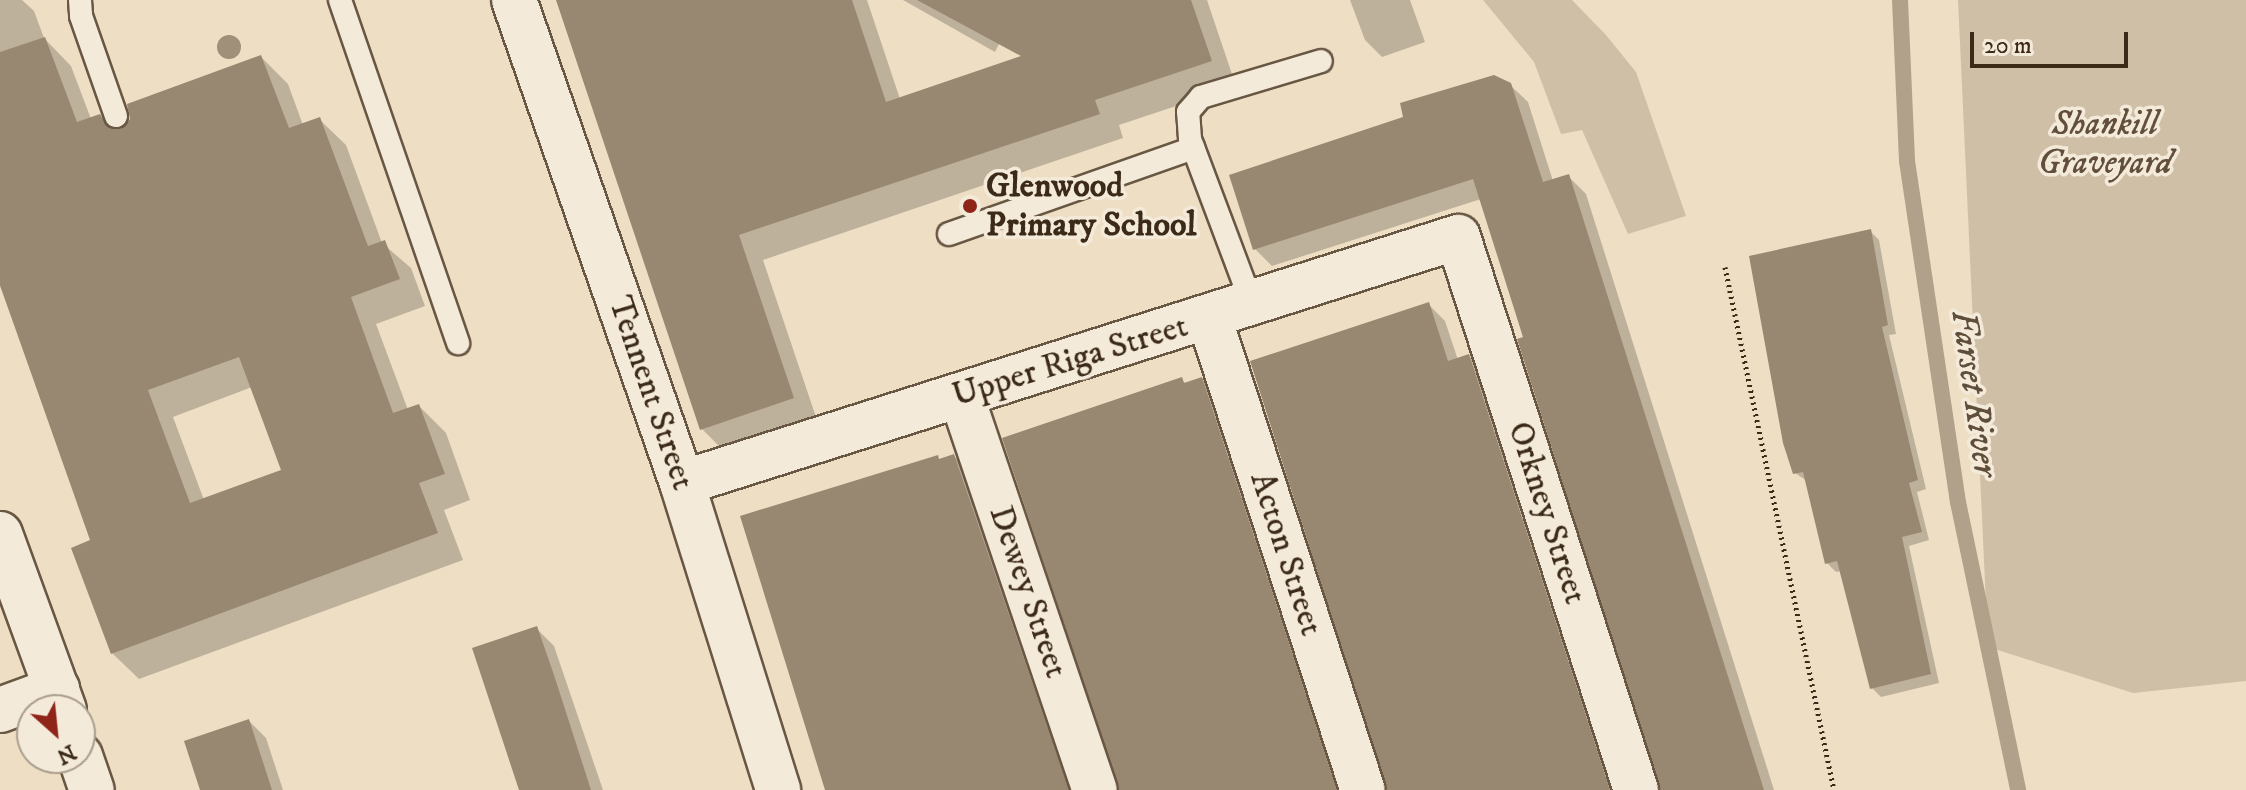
<!DOCTYPE html>
<html>
<head>
<meta charset="utf-8">
<style>
	body { margin:0 }
	#map { position:relative; width:2246px; height:790px; overflow:hidden; background:#eedec4; font-family:"IM FELL DW Pica",serif }
	div>[style] { position:absolute }
	.green>* { inset:0; background:#d0bfa7 }
	.shadow>* { inset:0; background:#0003 }
	.stream>* { height:16px; margin:-8px; padding:0 8px; transform-origin:8px; border-radius:8px; background:#b1a18a }
	.building>* { inset:0; background:#998871 }
	.path>* { height:5px; margin-top:-2.5px; transform-origin:0; background:repeating-linear-gradient(90deg,#3c2a18 0 2px,transparent 0 6px) }
	.roads { filter:drop-shadow(2px 0 #685743) drop-shadow(-2px 0 #685743) drop-shadow(0 2px #685743) drop-shadow(0 -2px #685743) }
	.service>* { height:22px; margin:-11px; padding:0 11px; transform-origin:11px; border-radius:11px; background:#f4ead9 }
	.minor>* { height:44px; margin:-22px; padding:0 22px; transform-origin:22px; border-radius:22px; background:#f4ead9 }
	.tertiary>* { height:44px; margin:-22px; padding:0 22px; transform-origin:22px; border-radius:22px; background:#f4ead9 }
	.trees>* { width:24px; height:24px; margin:-12px; border-radius:50%; background:#a08f79 }
	.dots>* { width:22px; height:22px; translate:-50% -50%; box-sizing:border-box; border:4px solid #f4ead9; border-radius:50% }
	span { translate:-50% -50%; white-space:nowrap; text-align:center; line-height:1.15; -webkit-text-stroke:7px #f4ead9; paint-order:stroke }
	.park-label { font-size:34px; color:#614f3c; font-style:italic }
	.poi-label { font-size:34px; color:#3c2a18; font-weight:700 }
	.left { translate:0 -50%; text-align:left }
	.street-label { font-size:34px; color:#3c2a18 }
	.water-label { font-size:36px; color:#5f4e3a; font-style:italic }
	.north { position:absolute; left:16px; top:694px; width:80px; height:80px; box-sizing:border-box; background:#f4ead9; border:2px solid #aa9d8c; border-radius:50%; rotate:153deg; font-size:22px; font-weight:700; line-height:32px; text-align:center; color:#3c2a18 }
	.north::after { content:''; display:block; margin:auto; width:28px; height:36px; background:#8f2418; clip-path:polygon(50% 0,100% 100%,50% 72%,0 100%) }
	.scale { position:absolute; left:1970px; top:32px; width:158px; height:36px; box-sizing:border-box; border:4px solid #3c2a18; border-top:0; padding-left:10px; font-size:24px; line-height:28px; white-space:nowrap; color:#3c2a18; -webkit-text-stroke:6px #f4ead9; paint-order:stroke }
</style>
</head>
<body>
<div id="map">
	<div class="green">
		<i style="clip-path:polygon(1483px 0,1572px 0,1606px 35px,1636px 72px,1686px 216px,1628px 234px,1582px 130px,1561px 134px,1534px 62px)"></i>
		<i style="clip-path:polygon(1958px 0,2246px 0,2246px 681px,2133px 693px,1988px 647px)"></i>
	</div>
	<div class="shadow">
		<i style="clip-path:polygon(evenodd,0 0,22px 0,34px 11px,44px 38px,71px 66px,91px 119px,100px 116px,115px 132px,261px 57px,288px 84px,303px 125px,319px 119px,346px 145px,382px 243px,411px 268px,425px 306px,376px 324px,408px 410px,419px 406px,446px 433px,470px 500px,444px 510px,463px 560px,139px 679px,112px 653px,92px 541px,0 286px,0 0,252px 387px,283px 471px,204px 500px,173px 417px,252px 387px)"></i>
		<i style="clip-path:polygon(558px 0,867px 0,900px 99px,1117px 26px,1108px 0,1207px 0,1236px 86px,1119px 125px,1123px 138px,763px 260px,818px 423px,727px 454px,702px 429px)"></i>
		<i style="clip-path:polygon(903px 0,1021px 0,995px 52px)"></i>
		<i style="clip-path:polygon(1350px 0,1410px 0,1425px 42px,1382px 57px,1365px 40px)"></i>
		<i style="clip-path:polygon(1510px 85px,1528px 102px,1553px 181px,1569px 177px,1586px 194px,1774px 790px,1662px 790px,1481px 199px,1272px 266px,1255px 249px)"></i>
		<i style="clip-path:polygon(1870px 231px,1879px 240px,1896px 334px,1889px 335px,1926px 489px,1917px 492px,1929px 540px,1909px 546px,1939px 683px,1881px 697px,1872px 688px,1842px 571px,1836px 572px,1827px 563px,1807px 481px,1795px 473px)"></i>
		<i style="clip-path:polygon(1428px 304px,1445px 321px,1458px 360px,1469px 356px,1486px 374px,1620px 790px,1389px 790px)"></i>
		<i style="clip-path:polygon(1202px 379px,1219px 396px,1347px 790px,1121px 790px,1182px 380px,1186px 384px)"></i>
		<i style="clip-path:polygon(954px 456px,971px 473px,1079px 790px,828px 790px,940px 461px)"></i>
		<i style="clip-path:polygon(537px 629px,554px 646px,603px 790px,523px 790px)"></i>
		<i style="clip-path:polygon(249px 721px,266px 738px,283px 790px,202px 790px)"></i>
	</div>
	<div class="stream">
		<i style="left:1900px;top:0;width:161px;rotate:87.5deg"></i>
		<i style="left:1907px;top:161px;width:345px;rotate:81.5deg"></i>
		<i style="left:1958px;top:502px;width:294px;rotate:78.2deg"></i>
	</div>
	<div class="building">
		<i style="clip-path:polygon(556px 0,852px 0,886px 102px,1021px 56px,917px 0,1191px 0,1212px 61px,1095px 100px,1100px 114px,739px 235px,794px 398px,700px 430px)"></i>
		<i style="clip-path:polygon(evenodd,45px 37px,77px 122px,100px 114px,108px 127px,121px 129px,130px 119px,127px 104px,261px 55px,289px 128px,320px 117px,368px 246px,385px 240px,400px 279px,351px 297px,393px 413px,419px 404px,445px 474px,419px 483px,438px 533px,111px 654px,71px 548px,90px 540px,0 285px,0 52px,45px 37px,239px 357px,281px 470px,190px 503px,148px 390px,239px 357px)"></i>
		<i style="clip-path:polygon(1494px 75px,1511px 83px,1543px 182px,1569px 174px,1764px 790px,1660px 790px,1517px 339px,1523px 337px,1473px 179px,1253px 250px,1229px 175px,1403px 117px,1400px 103px)"></i>
		<i style="clip-path:polygon(1871px 229px,1888px 325px,1882px 327px,1918px 480px,1909px 483px,1922px 532px,1902px 537px,1931px 674px,1870px 689px,1837px 561px,1825px 564px,1803px 472px,1793px 474px,1783px 443px,1749px 256px)"></i>
		<i style="clip-path:polygon(1429px 302px,1448px 361px,1469px 354px,1610px 790px,1387px 790px,1250px 361px)"></i>
		<i style="clip-path:polygon(1182px 377px,1184px 383px,1202px 377px,1337px 790px,1119px 790px,1002px 438px)"></i>
		<i style="clip-path:polygon(954px 454px,1069px 790px,825px 790px,740px 516px,938px 455px,939px 459px)"></i>
		<i style="clip-path:polygon(537px 626px,555px 678px,591px 790px,519px 790px,472px 648px)"></i>
		<i style="clip-path:polygon(249px 719px,272px 790px,200px 790px,184px 741px)"></i>
	</div>
	<div class="path">
		<i style="left:1725px;top:267px;width:534px;rotate:78.23deg"></i>
	</div>
	<div class="roads">
		<div class="service">
			<i style="left:80px;top:0;width:16px;rotate:86deg"></i>
			<i style="left:81px;top:16px;width:106px;rotate:70.7deg"></i>
			<i style="left:340px;top:0;width:363px;rotate:71deg"></i>
			<i style="left:949px;top:234px;width:259px;rotate:-19.4deg"></i>
			<i style="left:1252px;top:304px;width:176px;rotate:-110.6deg"></i>
			<i style="left:1190px;top:139px;width:27px;rotate:-94deg"></i>
			<i style="left:1188px;top:112px;width:20px;rotate:-49deg"></i>
			<i style="left:1201px;top:97px;width:125px;rotate:-16.7deg"></i>
		</div>
		<div class="minor">
			<i style="left:1209px;top:317px;width:497px;rotate:72deg"></i>
			<i style="left:961px;top:395px;width:417px;rotate:71.3deg"></i>
			<i style="left:682px;top:483px;width:814px;rotate:-17.59deg"></i>
			<i style="left:1458px;top:237px;width:581px;rotate:72.16deg"></i>
			<i style="left:0;top:534px;width:187px;rotate:70deg"></i>
			<i style="left:0;top:710px;width:61px;rotate:-20.2deg"></i>
			<i style="left:80px;top:756px;width:36px;rotate:71deg"></i>
		</div>
		<div class="tertiary">
			<i style="left:514px;top:0;width:511px;rotate:70.82deg"></i>
			<i style="left:682px;top:483px;width:322px;rotate:72.6deg"></i>
		</div>
	</div>
	<div class="trees">
		<i style="left:229px;top:47px"></i>
	</div>
	<div class="dots">
		<i style="left:970px;top:206px;background:#8f2418"></i>
	</div>
	<div class="park-label">
		<span style="left:2105px;top:144px">Shankill<br>Graveyard</span>
	</div>
	<div class="poi-label">
		<span class="left" style="left:986px;top:206px">Glenwood<br>Primary School</span>
	</div>
	<div class="street-label">
		<span style="left:1070px;top:361px;rotate:-17deg">Upper Riga Street</span>
		<span style="left:651px;top:393px;rotate:71deg">Tennent Street</span>
		<span style="left:1547px;top:513px;rotate:72deg">Orkney Street</span>
		<span style="left:1286px;top:554px;rotate:72deg">Acton Street</span>
		<span style="left:1028px;top:592px;rotate:71deg">Dewey Street</span>
	</div>
	<div class="water-label">
		<span style="left:1974px;top:393px;rotate:82deg">Farset River</span>
	</div>
	<div class="north">N</div>
	<div class="scale">20 m</div>
</div>
</body>
</html>
